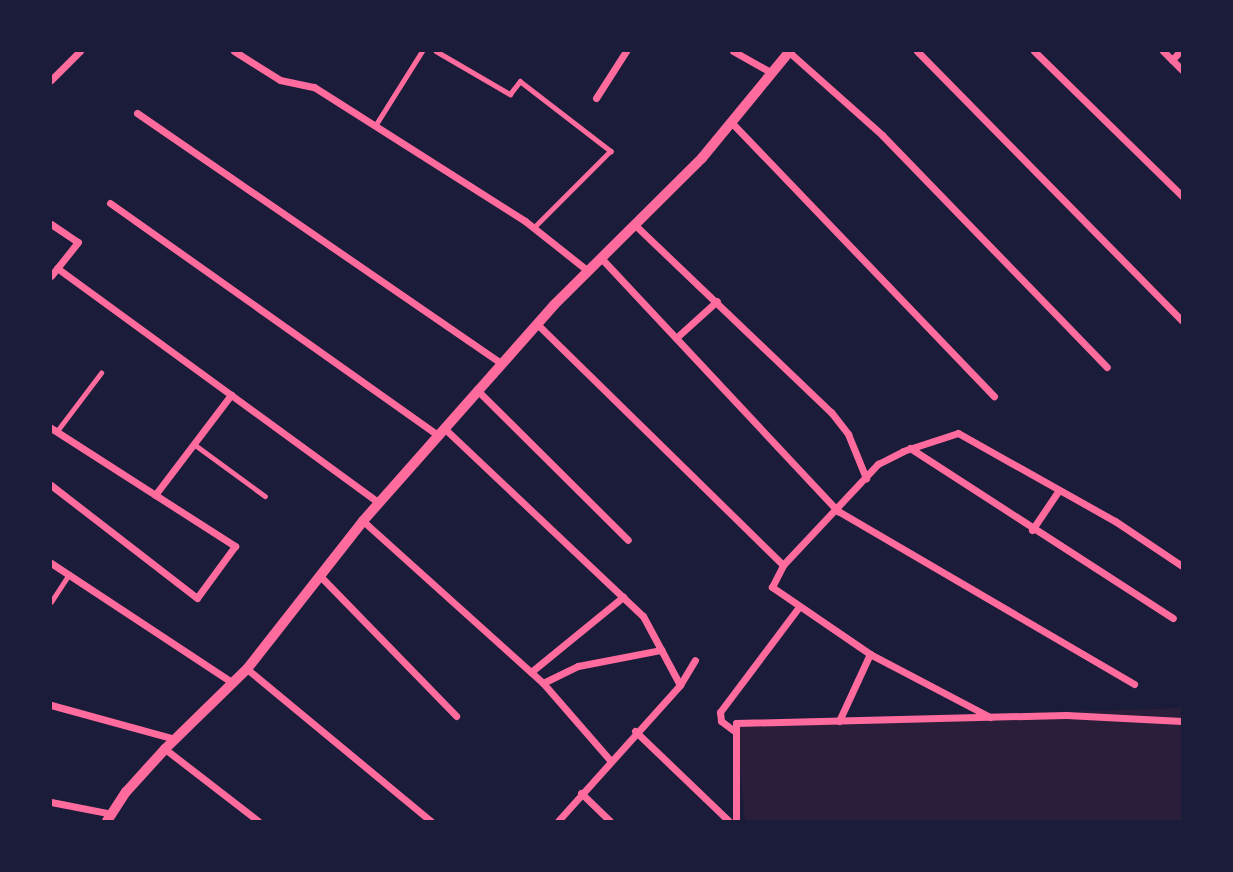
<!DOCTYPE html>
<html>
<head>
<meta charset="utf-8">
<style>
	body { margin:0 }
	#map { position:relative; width:1233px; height:872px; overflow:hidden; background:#1b1b3a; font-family:Quicksand,sans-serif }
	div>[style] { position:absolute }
	.green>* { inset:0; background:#2a1e3b }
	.service>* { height:4.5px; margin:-2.25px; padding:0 2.25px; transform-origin:2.25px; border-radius:2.25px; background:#ff6b9d }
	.minor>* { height:7px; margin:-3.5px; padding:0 3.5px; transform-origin:3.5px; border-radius:3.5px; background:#ff6b9d }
	.tertiary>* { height:10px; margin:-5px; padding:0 5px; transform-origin:5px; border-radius:5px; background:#ff6b9d }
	span { translate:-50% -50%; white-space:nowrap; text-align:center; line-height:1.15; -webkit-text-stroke:5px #1b1b3a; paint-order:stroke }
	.frame { position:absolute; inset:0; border:52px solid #1b1b3a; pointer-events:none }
</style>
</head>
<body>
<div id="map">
	<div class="green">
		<i style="clip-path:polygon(1182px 708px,1182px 821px,745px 821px,736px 723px)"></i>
	</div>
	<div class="service">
		<i style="left:436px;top:51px;width:86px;rotate:30.2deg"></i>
		<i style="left:510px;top:94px;width:16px;rotate:-52deg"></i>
		<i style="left:520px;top:81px;width:115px;rotate:37.6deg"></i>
		<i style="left:611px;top:151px;width:109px;rotate:135deg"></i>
		<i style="left:375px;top:126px;width:89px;rotate:-57.9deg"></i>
		<i style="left:57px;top:431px;width:73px;rotate:-52.8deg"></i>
		<i style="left:194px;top:444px;width:88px;rotate:36.2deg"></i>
		<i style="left:51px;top:602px;width:33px;rotate:-57deg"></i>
	</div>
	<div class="minor">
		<i style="left:234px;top:51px;width:54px;rotate:32.2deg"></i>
		<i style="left:280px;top:80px;width:35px;rotate:12deg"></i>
		<i style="left:314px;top:87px;width:250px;rotate:32.4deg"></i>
		<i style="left:525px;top:221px;width:80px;rotate:38.4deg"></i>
		<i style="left:733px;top:51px;width:45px;rotate:29.4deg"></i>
		<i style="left:917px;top:51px;width:378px;rotate:45.5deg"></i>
		<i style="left:1034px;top:51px;width:207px;rotate:44.4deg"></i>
		<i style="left:1163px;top:51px;width:27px;rotate:45deg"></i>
		<i style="left:789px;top:52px;width:125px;rotate:41.7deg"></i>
		<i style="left:882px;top:135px;width:323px;rotate:45.9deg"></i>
		<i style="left:1172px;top:60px;width:12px;rotate:-48deg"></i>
		<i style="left:51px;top:80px;width:41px;rotate:-45deg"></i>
		<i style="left:596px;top:98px;width:56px;rotate:-57.4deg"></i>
		<i style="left:137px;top:113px;width:443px;rotate:34.5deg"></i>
		<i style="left:731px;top:122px;width:380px;rotate:46.2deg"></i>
		<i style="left:110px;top:203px;width:403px;rotate:35.3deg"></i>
		<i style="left:51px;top:224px;width:32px;rotate:34deg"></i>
		<i style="left:78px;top:242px;width:43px;rotate:128.5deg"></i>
		<i style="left:635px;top:225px;width:271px;rotate:43.7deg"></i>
		<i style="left:831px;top:412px;width:28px;rotate:52deg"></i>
		<i style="left:848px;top:434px;width:48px;rotate:67.8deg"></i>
		<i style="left:601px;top:258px;width:347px;rotate:46.9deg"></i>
		<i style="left:838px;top:511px;width:343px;rotate:30.3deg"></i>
		<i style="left:57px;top:268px;width:399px;rotate:36.1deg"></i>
		<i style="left:537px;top:324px;width:344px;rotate:44.4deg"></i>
		<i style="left:676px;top:338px;width:55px;rotate:-42.1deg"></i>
		<i style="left:478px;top:391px;width:211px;rotate:44.8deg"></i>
		<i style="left:51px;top:428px;width:219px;rotate:32.7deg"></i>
		<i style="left:235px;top:546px;width:64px;rotate:126.2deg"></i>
		<i style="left:197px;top:598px;width:185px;rotate:-142.3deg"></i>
		<i style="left:445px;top:429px;width:272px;rotate:43.4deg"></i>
		<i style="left:643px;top:616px;width:78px;rotate:61.8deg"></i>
		<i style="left:910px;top:448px;width:313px;rotate:32.9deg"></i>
		<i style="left:155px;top:495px;width:126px;rotate:-52.8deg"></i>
		<i style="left:363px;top:521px;width:242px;rotate:42deg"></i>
		<i style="left:543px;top:683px;width:102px;rotate:49deg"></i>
		<i style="left:1032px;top:530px;width:48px;rotate:-56deg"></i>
		<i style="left:51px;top:563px;width:218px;rotate:33.4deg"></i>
		<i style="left:323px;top:579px;width:191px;rotate:45.8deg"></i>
		<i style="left:247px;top:669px;width:239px;rotate:39.6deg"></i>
		<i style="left:531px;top:672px;width:119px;rotate:-39.2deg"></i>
		<i style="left:543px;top:683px;width:39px;rotate:-26deg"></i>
		<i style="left:578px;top:666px;width:85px;rotate:-10.9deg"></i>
		<i style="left:51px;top:705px;width:129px;rotate:15.3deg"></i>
		<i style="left:990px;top:717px;width:136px;rotate:-152.3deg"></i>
		<i style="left:870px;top:654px;width:119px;rotate:-145.6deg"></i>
		<i style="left:772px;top:587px;width:25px;rotate:-63deg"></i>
		<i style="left:783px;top:565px;width:139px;rotate:-46.8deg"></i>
		<i style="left:878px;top:464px;width:28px;rotate:-27deg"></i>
		<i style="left:903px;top:451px;width:58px;rotate:-18.1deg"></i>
		<i style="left:958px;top:433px;width:180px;rotate:29.3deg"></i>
		<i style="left:1115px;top:521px;width:81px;rotate:33.9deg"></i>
		<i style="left:839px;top:721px;width:74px;rotate:-65.2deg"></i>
		<i style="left:733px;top:730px;width:15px;rotate:-143deg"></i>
		<i style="left:721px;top:721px;width:9px;rotate:-96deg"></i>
		<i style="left:720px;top:712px;width:130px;rotate:-53.1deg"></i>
		<i style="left:635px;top:731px;width:130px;rotate:43.8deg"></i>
		<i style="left:165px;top:749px;width:118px;rotate:37.7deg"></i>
		<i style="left:581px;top:793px;width:40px;rotate:44deg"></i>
		<i style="left:51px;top:802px;width:62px;rotate:11.1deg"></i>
		<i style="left:558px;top:821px;width:183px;rotate:-48.1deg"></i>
		<i style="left:680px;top:685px;width:29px;rotate:-59deg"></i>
		<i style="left:736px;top:821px;width:98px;rotate:-90deg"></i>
		<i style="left:736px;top:723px;width:330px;rotate:-1.4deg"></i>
		<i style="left:1066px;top:715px;width:116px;rotate:3deg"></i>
	</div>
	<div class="tertiary">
		<i style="left:107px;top:821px;width:35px;rotate:-57deg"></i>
		<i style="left:126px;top:792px;width:58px;rotate:-47.8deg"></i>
		<i style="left:165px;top:749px;width:115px;rotate:-44.3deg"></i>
		<i style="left:247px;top:669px;width:188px;rotate:-51.9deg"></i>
		<i style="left:363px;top:521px;width:174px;rotate:-48.5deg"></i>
		<i style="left:478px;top:391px;width:115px;rotate:-48.5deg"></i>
		<i style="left:554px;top:305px;width:209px;rotate:-44.8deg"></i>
		<i style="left:702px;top:158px;width:139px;rotate:-50.6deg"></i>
	</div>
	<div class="frame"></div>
</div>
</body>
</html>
